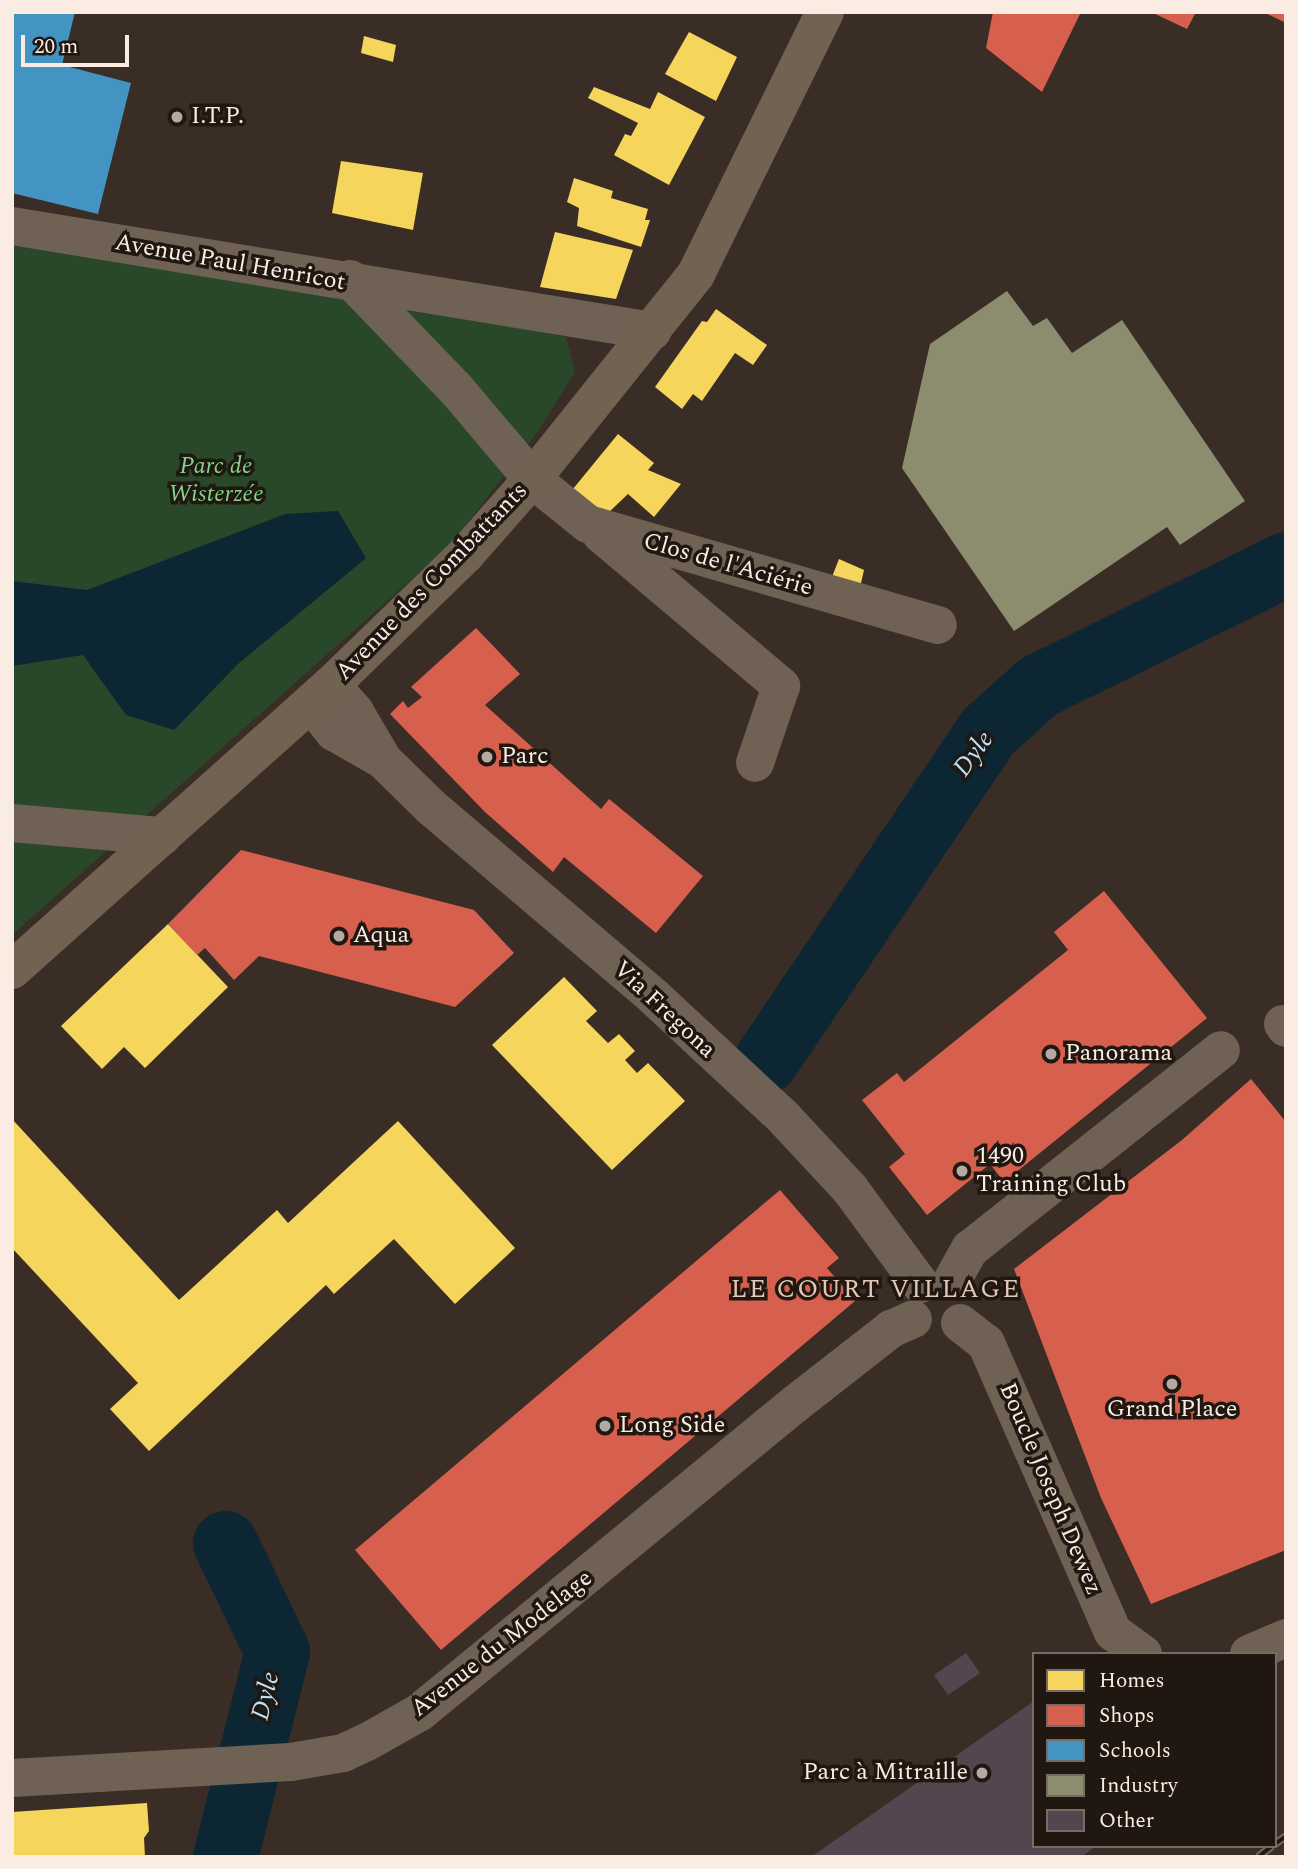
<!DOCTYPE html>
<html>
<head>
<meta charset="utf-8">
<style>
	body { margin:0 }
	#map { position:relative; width:1298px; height:1869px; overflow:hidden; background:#392d26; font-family:Spectral,serif }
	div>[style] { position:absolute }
	.green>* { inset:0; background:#284829 }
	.water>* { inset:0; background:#0d2634 }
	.homes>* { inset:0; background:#f6d55c }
	.shops>* { inset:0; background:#d6604d }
	.schools>* { inset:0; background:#4393c3 }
	.industry>* { inset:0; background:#8c8c6e }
	.river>* { height:65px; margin:-32.5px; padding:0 32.5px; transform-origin:32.5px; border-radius:32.5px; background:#0d2634 }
	.building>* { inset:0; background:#54464f }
	.street>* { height:38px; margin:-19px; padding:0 19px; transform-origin:19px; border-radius:19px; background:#6f6254 }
	.secondary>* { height:38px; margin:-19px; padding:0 19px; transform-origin:19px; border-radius:19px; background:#726252 }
	.rail>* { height:8px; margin-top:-4px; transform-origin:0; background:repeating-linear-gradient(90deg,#201711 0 16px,#70655c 0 32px); box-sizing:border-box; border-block:2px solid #70655c }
	.dots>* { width:19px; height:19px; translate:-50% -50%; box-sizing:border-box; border:4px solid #201711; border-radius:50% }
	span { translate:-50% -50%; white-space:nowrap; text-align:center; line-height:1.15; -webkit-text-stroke:7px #201711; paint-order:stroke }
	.poi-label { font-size:24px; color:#faece3 }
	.left { translate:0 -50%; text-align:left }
	.right { translate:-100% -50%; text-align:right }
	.street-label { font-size:24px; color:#faece3 }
	.park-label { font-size:24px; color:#7ed786; font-style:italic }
	.water-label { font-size:26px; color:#b9e2fd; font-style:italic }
	.neighbourhood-label { font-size:26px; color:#e3c7b6; letter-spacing:2px }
	.frame { position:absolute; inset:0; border:14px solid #faece3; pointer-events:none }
	.legend { position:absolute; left:1032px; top:1652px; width:245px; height:196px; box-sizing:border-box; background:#201711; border:2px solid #776c65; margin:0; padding:9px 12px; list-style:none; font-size:21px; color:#faece3 }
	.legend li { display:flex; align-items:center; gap:14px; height:35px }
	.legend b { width:35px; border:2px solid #776c65 }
	.scale { position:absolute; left:21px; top:35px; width:108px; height:32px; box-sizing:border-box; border:4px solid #faece3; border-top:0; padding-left:9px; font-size:21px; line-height:24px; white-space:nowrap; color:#faece3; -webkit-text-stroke:5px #201711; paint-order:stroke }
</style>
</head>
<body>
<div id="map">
	<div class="green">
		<i style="clip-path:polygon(12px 241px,348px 295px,566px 337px,575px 372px,539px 430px,452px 543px,12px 935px)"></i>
	</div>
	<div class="water">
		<i style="clip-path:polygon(338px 511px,366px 558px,238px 664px,174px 730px,126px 715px,83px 655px,12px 666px,12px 581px,87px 590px,285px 514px)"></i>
	</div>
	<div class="homes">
		<i style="clip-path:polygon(689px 32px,737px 57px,716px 101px,665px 74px)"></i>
		<i style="clip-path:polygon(364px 36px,396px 45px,393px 62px,361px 53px)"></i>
		<i style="clip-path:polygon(594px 87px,650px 109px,658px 92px,705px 117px,669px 185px,614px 155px,625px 134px,631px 136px,638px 123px,588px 98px)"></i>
		<i style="clip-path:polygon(341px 161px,423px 173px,413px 230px,332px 213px)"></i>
		<i style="clip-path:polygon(574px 178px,613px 191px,611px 198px,648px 209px,645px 220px,650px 220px,641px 247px,577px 226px,579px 208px,567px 202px)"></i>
		<i style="clip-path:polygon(555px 232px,633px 250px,616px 299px,540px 287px)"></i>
		<i style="clip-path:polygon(716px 309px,767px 345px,753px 365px,735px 353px,702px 401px,693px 394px,682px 409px,655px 387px,702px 321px,707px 322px)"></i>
		<i style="clip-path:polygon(618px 434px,654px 463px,648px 470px,681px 484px,654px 517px,628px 494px,607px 514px,568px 495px)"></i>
		<i style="clip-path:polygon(839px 559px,864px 570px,859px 592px,830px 582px)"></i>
		<i style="clip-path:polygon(168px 924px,228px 987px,145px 1068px,124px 1047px,102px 1069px,61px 1026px)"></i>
		<i style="clip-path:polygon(564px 977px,597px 1011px,586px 1021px,608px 1043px,619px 1034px,635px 1051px,625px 1060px,637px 1073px,648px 1063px,685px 1101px,612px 1170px,492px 1045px)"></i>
		<i style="clip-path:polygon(12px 1119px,179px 1300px,277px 1210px,288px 1223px,398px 1121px,515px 1248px,455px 1304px,394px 1239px,334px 1294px,326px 1285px,149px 1451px,110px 1409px,138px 1383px,12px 1248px)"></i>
		<i style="clip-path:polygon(147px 1803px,149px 1831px,144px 1838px,145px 1857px,12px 1857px,12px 1812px)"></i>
	</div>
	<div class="shops">
		<i style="clip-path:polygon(993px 12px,1081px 12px,1042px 92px,986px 48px)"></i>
		<i style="clip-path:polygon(1151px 12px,1196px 12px,1187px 29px)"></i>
		<i style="clip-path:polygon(1263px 12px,1286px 12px,1286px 23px)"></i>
		<i style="clip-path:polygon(476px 628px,520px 674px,485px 705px,601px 809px,609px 799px,703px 876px,656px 933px,564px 857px,553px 872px,485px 812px,390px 714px,403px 701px,408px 708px,422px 697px,411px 687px)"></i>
		<i style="clip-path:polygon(241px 850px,474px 910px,514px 953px,455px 1007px,259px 956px,234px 980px,205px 948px,197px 955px,168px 924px)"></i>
		<i style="clip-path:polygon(1104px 891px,1207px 1018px,1004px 1182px,990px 1164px,927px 1215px,889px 1167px,905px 1154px,862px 1100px,897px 1073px,904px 1082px,1068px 950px,1054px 932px)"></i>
		<i style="clip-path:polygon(1251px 1079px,1286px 1122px,1286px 1550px,1151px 1604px,1101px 1498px,1014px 1269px,1182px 1140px)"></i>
		<i style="clip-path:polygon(780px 1190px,839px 1258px,827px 1268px,855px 1301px,441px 1650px,355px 1550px)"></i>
	</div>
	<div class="schools">
		<i style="clip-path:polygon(12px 12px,75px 12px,62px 65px,131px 83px,98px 214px,12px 193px)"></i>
	</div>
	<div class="industry">
		<i style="clip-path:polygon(1007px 291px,1033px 326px,1047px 318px,1072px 353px,1122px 320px,1245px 501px,1180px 545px,1167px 527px,1014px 631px,902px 468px,930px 344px)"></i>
	</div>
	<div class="river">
		<i style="left:766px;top:1060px;width:397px;rotate:-56deg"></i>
		<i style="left:988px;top:731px;width:67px;rotate:-42deg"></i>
		<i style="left:1038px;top:686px;width:276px;rotate:-26.2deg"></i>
		<i style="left:225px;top:1857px;width:212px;rotate:-75.8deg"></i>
		<i style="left:277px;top:1651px;width:120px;rotate:-115.7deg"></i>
	</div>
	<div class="building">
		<i style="clip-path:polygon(966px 1653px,980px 1673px,948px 1695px,934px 1675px)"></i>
		<i style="clip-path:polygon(1034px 1701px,1034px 1846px,1096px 1846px,1081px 1857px,811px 1857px)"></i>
	</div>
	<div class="street">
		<i style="left:12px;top:226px;width:649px;rotate:9.32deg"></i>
		<i style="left:350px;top:279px;width:153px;rotate:46.1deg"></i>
		<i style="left:456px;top:389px;width:118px;rotate:49.8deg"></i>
		<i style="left:532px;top:479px;width:72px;rotate:38.8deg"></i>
		<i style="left:588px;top:524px;width:364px;rotate:16.1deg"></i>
		<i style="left:601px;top:534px;width:236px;rotate:40.2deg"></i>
		<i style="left:781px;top:686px;width:81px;rotate:108.7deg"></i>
		<i style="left:331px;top:685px;width:36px;rotate:48deg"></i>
		<i style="left:355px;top:712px;width:53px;rotate:59.6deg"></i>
		<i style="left:311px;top:703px;width:37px;rotate:52deg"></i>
		<i style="left:334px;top:732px;width:56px;rotate:29.7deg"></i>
		<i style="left:383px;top:760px;width:67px;rotate:44.4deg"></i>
		<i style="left:431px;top:807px;width:293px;rotate:40.4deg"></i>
		<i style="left:654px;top:997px;width:178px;rotate:42.9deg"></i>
		<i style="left:784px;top:1118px;width:97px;rotate:47.1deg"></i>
		<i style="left:850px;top:1189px;width:118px;rotate:53.6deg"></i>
		<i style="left:12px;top:823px;width:151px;rotate:5deg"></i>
		<i style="left:1283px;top:1024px;width:5px;rotate:53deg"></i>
		<i style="left:952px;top:1281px;width:37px;rotate:-61deg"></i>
		<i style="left:970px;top:1249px;width:320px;rotate:-38.4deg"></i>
		<i style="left:960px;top:1323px;width:33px;rotate:38deg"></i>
		<i style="left:986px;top:1343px;width:316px;rotate:66.3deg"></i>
		<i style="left:1113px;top:1632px;width:37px;rotate:36deg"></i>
		<i style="left:1249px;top:1654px;width:40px;rotate:-23.4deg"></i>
		<i style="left:12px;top:1778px;width:279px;rotate:-3.3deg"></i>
		<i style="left:291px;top:1762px;width:53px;rotate:-9.8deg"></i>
		<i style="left:343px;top:1753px;width:26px;rotate:-25deg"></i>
		<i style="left:367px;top:1742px;width:61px;rotate:-29.5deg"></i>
		<i style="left:420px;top:1712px;width:485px;rotate:-39.4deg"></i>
		<i style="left:795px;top:1404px;width:122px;rotate:-38deg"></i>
		<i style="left:891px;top:1329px;width:24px;rotate:-24deg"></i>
	</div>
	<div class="secondary">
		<i style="left:12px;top:970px;width:428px;rotate:-41.8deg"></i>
		<i style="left:331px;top:685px;width:188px;rotate:-44.1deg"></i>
		<i style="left:466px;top:554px;width:100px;rotate:-48.7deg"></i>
		<i style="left:532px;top:479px;width:263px;rotate:-51.3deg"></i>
		<i style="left:696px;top:274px;width:292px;rotate:-63.8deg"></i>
	</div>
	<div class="rail">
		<i style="left:1275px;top:1844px;width:14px;rotate:-36deg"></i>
		<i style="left:1258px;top:1857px;width:18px;rotate:-38deg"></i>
	</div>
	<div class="dots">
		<i style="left:177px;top:117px;background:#b6a9a1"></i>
		<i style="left:487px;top:757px;background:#b6a9a1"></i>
		<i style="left:339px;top:936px;background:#b6a9a1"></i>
		<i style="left:1051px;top:1054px;background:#b6a9a1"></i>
		<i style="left:962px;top:1171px;background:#b6a9a1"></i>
		<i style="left:1172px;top:1384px;background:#b6a9a1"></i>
		<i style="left:605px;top:1426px;background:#b6a9a1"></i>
		<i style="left:982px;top:1773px;background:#b6a9a1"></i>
	</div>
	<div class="poi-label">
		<span class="left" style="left:191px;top:117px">I.T.P.</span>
		<span class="left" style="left:501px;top:757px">Parc</span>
		<span class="left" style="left:353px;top:936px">Aqua</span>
		<span class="left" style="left:1065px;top:1054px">Panorama</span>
		<span class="left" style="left:976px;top:1171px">1490<br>Training Club</span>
		<span style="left:1172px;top:1410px">Grand Place</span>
		<span class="left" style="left:619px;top:1426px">Long Side</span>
		<span class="right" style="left:968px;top:1773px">Parc à Mitraille</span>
	</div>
	<div class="street-label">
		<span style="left:230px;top:263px;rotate:10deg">Avenue Paul Henricot</span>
		<span style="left:728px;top:565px;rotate:16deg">Clos de l'Aciérie</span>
		<span style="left:432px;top:582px;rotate:-46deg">Avenue des Combattants</span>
		<span style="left:664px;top:1010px;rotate:43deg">Via Fregona</span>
		<span style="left:1050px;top:1489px;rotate:67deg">Boucle Joseph Dewez</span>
		<span style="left:502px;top:1644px;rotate:-38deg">Avenue du Modelage</span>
	</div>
	<div class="park-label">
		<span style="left:216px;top:481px">Parc de<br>Wisterzée</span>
	</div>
	<div class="water-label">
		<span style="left:974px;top:754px;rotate:-54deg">Dyle</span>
		<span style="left:266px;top:1696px;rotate:-76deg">Dyle</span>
	</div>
	<div class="neighbourhood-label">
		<span style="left:876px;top:1290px">LE COURT VILLAGE</span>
	</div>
	<div class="frame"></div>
	<ul class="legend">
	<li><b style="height:19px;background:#f6d55c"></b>Homes</li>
	<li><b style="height:19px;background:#d6604d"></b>Shops</li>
	<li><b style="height:19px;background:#4393c3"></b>Schools</li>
	<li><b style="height:19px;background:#8c8c6e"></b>Industry</li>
	<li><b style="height:19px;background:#54464f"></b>Other</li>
	</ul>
	<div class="scale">20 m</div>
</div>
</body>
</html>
